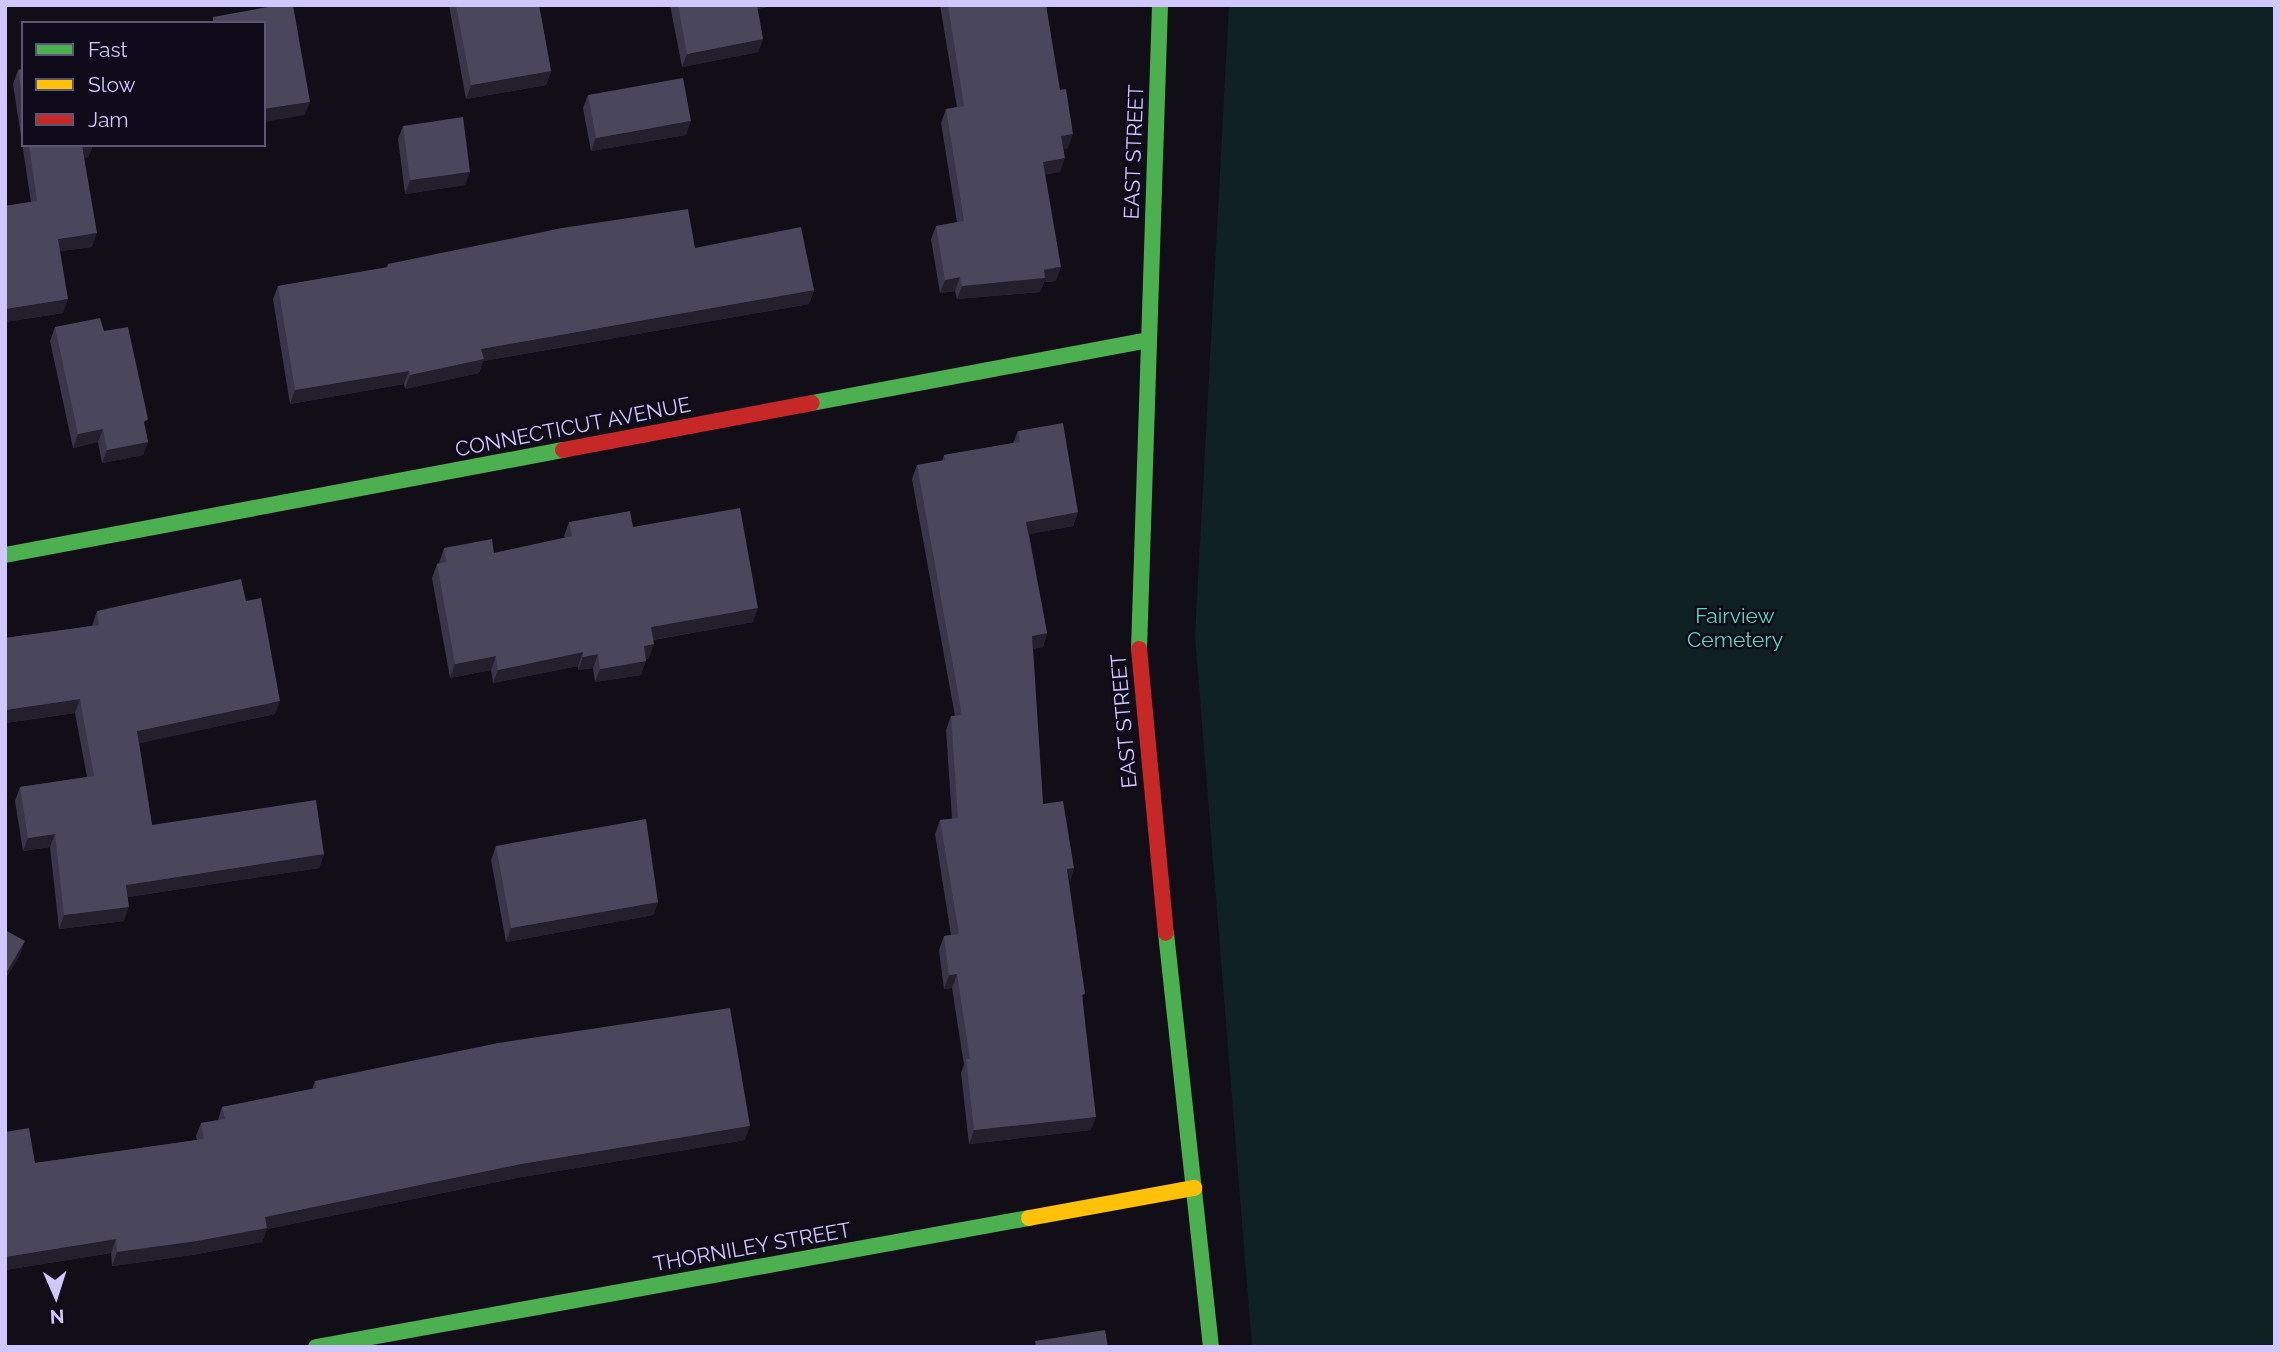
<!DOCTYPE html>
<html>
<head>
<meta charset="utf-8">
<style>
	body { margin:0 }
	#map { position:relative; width:2280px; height:1352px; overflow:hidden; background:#110e18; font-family:Raleway,sans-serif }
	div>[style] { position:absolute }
	.green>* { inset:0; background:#0f2123 }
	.fast>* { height:16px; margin:-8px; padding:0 8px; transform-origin:8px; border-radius:8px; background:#4caf50 }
	.slow>* { height:16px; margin:-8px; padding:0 8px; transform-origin:8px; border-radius:8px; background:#ffc107 }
	.jam>* { height:16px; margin:-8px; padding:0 8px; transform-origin:8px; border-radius:8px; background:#c62828 }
	.wall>* { inset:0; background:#3a3649 }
	.shaded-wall>* { inset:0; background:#231f2d }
	.building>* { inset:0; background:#4a465c }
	span { translate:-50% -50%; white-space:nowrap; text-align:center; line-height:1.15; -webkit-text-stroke:5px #0f0b1b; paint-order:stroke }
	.street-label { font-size:21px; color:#cfc7fd }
	.park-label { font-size:21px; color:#56dabe }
	.frame { position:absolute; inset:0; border:7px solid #cfc7fd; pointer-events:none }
	.legend { position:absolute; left:21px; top:21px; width:245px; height:126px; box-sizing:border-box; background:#0f0b1b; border:2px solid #5c5675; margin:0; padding:9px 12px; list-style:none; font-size:21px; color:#cfc7fd }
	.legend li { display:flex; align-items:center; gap:14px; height:35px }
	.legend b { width:35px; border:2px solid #5c5675 }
	.north { position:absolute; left:21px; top:1261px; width:70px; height:70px; -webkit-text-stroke:5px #0f0b1b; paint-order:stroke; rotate:177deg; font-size:19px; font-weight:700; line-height:28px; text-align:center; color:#cfc7fd }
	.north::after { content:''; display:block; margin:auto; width:24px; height:32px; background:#cfc7fd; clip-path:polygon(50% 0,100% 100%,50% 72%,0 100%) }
</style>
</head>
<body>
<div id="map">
	<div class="green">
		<i style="clip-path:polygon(1229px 5px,2275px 5px,2275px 1347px,1252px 1347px,1195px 636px)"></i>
	</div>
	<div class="fast">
		<i style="left:812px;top:403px;width:342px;rotate:-10.6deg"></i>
		<i style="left:5px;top:555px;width:568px;rotate:-10.66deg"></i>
		<i style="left:1139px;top:649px;width:644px;rotate:-88.13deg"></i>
		<i style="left:1166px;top:933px;width:416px;rotate:83.8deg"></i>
		<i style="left:316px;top:1347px;width:725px;rotate:-10.26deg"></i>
	</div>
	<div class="slow">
		<i style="left:1029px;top:1218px;width:168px;rotate:-10.3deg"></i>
	</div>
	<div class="jam">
		<i style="left:563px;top:450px;width:253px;rotate:-10.7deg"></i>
		<i style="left:1139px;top:649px;width:285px;rotate:84.6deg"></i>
	</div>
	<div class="wall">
		<i style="clip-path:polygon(449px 5px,539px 5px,551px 71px,546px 85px,466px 99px)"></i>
		<i style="clip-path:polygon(670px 5px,776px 5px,757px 9px,763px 39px,758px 52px,682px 67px)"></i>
		<i style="clip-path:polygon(940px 5px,1046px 5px,1068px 148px,1063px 149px,1060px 172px,1045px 174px,1056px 281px,1044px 282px,1040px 292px,957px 299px,955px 291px,940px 293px,931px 239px,936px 226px,957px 222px,941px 123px,946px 109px,957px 107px)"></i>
		<i style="clip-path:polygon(23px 69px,23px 145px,93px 145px,88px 157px,84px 158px,92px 247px,60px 251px,63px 313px,5px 322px,5px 206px,31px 202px,13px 84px,18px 70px)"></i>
		<i style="clip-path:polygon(588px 95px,686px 135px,591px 151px,583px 108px)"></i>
		<i style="clip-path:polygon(403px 126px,465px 185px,405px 194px,398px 139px)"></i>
		<i style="clip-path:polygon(695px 248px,814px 290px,809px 304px,483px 361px,479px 373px,405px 389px,404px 384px,290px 404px,273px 299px,278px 286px,386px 268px,388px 264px)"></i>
		<i style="clip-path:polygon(55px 327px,104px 331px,145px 427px,148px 442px,143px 455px,102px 463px,98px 442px,73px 448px,50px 341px)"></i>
		<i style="clip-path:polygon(1018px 431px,1078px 512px,1073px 526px,1029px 534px,1047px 633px,1043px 647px,1033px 649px,1043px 804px,1069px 882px,1083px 1002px,1091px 1130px,969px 1144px,961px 1073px,964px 1065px,952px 988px,944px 989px,939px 950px,944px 936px,951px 935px,935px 834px,940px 820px,952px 819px,946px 730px,951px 716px,955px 716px,912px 479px,917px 465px,942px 461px,944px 455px,1013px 443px)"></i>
		<i style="clip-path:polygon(569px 522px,633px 527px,753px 622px,653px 640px,649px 658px,646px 659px,641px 675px,595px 682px,593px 668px,578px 670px,578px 666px,493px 683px,491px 670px,450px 678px,432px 578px,437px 564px,439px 563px,444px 548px,494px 553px,565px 538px,564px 536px)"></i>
		<i style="clip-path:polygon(246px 601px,275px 714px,139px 743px,152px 825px,324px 854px,319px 868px,128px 897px,124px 921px,59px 929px,50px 847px,23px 851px,15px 801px,20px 787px,87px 777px,75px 713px,5px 723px,5px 638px,92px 626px,97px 611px)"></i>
		<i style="clip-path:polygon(496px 846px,658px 902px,653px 915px,506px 942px,491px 860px)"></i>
		<i style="clip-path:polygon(315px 1081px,745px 1140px,516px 1178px,267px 1229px,262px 1242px,192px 1255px,112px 1266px,111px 1253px,5px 1270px,5px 1132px,35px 1163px,197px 1140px,196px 1136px,201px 1123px,218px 1120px,222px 1107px,312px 1089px)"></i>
	</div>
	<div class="shaded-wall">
		<i style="clip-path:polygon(752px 5px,776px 5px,750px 10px)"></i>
		<i style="clip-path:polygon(763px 39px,758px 52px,682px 67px,687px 54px)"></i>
		<i style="clip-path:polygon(551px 71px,546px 85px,466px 99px,471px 85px)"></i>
		<i style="clip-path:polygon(310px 102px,305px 115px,264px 122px,264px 109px)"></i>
		<i style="clip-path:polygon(691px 121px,686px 135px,591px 151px,596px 138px)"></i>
		<i style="clip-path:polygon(1073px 134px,1068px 148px,1056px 150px,1061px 136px)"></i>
		<i style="clip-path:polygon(82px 145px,93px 145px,88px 157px,77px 159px)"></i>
		<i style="clip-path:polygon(1065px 158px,1060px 172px,1038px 176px,1043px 162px)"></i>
		<i style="clip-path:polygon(470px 172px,465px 185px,405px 194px,410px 180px)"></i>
		<i style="clip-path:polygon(97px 233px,92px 247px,53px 252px,58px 239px)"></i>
		<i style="clip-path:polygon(1061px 267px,1056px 281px,1044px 282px,1040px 292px,957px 299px,962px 286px)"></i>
		<i style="clip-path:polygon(960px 277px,955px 291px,940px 293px,945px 280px)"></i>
		<i style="clip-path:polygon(814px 290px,809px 304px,483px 361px,479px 373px,405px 389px,410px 375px,481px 349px)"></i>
		<i style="clip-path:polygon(68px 299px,63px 313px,5px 322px,5px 309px)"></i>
		<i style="clip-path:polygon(409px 371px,404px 384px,290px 404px,295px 390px)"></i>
		<i style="clip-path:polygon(103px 429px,98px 442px,73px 448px,78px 434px)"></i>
		<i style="clip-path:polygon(148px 442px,143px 455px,102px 463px,107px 450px)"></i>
		<i style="clip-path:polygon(1078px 512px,1073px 526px,1021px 536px,1026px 522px)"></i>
		<i style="clip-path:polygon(758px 608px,753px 622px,646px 641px,651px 627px)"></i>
		<i style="clip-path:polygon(1047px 633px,1043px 647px,1027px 650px,1032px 636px)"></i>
		<i style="clip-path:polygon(654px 644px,649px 658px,639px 660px,644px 646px)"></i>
		<i style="clip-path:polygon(583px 652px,578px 666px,493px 683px,498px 670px)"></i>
		<i style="clip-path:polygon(598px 654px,593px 668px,578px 670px,583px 657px)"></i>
		<i style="clip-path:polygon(496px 656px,491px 670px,450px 678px,455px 664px)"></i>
		<i style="clip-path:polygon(646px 661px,641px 675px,595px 682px,600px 669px)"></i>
		<i style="clip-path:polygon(80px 699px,75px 713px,5px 723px,5px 710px)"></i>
		<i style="clip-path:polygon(280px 701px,275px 714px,132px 745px,137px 731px)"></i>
		<i style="clip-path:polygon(55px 834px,50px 847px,23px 851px,28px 838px)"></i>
		<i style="clip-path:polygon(324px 854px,319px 868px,121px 898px,126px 885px)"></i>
		<i style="clip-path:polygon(1074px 868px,1070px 882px,1067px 869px)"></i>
		<i style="clip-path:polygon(658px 902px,653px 915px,506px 942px,511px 928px)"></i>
		<i style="clip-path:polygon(129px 907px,124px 921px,59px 929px,64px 915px)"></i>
		<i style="clip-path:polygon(25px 941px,20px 955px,5px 980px,5px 975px)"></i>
		<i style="clip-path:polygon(957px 974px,952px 988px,944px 989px,949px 975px)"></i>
		<i style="clip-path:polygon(1096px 1117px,1091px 1130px,969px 1144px,974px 1130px)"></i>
		<i style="clip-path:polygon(750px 1126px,745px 1140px,516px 1178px,267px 1229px,262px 1242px,192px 1255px,112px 1266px,117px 1252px,265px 1217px,521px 1164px)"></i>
		<i style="clip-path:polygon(116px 1239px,111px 1253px,5px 1270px,5px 1257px)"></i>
	</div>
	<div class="building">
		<i style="clip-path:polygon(279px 5px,293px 5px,310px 102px,264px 109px,264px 23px,213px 23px,213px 17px)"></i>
		<i style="clip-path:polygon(456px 5px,539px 5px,551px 71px,471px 85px)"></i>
		<i style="clip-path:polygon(678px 5px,757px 5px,763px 39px,687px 54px)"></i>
		<i style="clip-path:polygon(948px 5px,1046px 5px,1060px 90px,1066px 89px,1073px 134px,1061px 136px,1065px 158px,1043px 162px,1061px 267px,1044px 269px,1045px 278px,962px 286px,960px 277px,945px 280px,936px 226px,964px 221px,946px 109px,964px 106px)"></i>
		<i style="clip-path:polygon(23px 69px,23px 100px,18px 70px)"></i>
		<i style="clip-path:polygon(683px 78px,691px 121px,596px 138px,588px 95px)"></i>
		<i style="clip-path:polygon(463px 117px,470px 172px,410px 180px,403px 126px)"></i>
		<i style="clip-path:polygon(29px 145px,82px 145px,97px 233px,58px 239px,68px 299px,5px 309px,5px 263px,7px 262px,5px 253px,5px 206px,37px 201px)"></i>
		<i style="clip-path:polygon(688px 209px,695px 248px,801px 227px,814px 290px,481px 349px,484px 359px,410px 375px,409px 371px,295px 390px,278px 286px,388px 267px,388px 264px,562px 228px)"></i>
		<i style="clip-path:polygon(100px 318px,104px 331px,128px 327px,148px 419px,144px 422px,148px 442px,107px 450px,103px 429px,78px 434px,55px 327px)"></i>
		<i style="clip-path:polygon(1063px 423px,1078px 512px,1026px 522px,1047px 633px,1032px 636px,1043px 804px,1063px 801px,1074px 868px,1067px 869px,1085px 994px,1082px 995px,1096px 1117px,974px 1130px,966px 1059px,970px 1059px,957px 974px,949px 975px,944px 936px,959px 934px,940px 820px,958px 818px,951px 716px,962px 715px,917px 465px,945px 460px,944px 455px,1020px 442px,1018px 431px)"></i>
		<i style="clip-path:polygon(740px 508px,758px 608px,651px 627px,654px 644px,644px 646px,646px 661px,600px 669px,598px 654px,583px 657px,583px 652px,498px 670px,496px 656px,455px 664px,437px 564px,446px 562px,444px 548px,492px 539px,494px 553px,572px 536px,569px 522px,630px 511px,633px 527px)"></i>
		<i style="clip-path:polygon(241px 579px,246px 601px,261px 598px,280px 701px,137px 731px,152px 825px,316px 800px,324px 854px,126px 885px,129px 907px,64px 915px,55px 834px,28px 838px,20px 787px,94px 776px,80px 699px,5px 710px,5px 638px,99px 625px,97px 611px)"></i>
		<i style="clip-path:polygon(646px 819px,658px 902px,511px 928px,496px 846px)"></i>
		<i style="clip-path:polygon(5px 930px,25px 941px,5px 975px)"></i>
		<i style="clip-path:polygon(730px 1008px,750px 1126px,521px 1164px,265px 1217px,267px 1228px,197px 1241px,117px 1252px,116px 1239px,5px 1257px,5px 1132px,29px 1128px,35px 1163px,204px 1139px,201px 1123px,225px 1119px,222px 1107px,316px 1088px,315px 1081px,498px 1043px)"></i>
		<i style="clip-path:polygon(1105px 1330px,1108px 1347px,1036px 1347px,1035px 1341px)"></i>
	</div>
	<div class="street-label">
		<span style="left:1134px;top:152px;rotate:-88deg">EAST STREET</span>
		<span style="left:573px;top:427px;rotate:-11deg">CONNECTICUT AVENUE</span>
		<span style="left:1124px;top:721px;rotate:-95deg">EAST STREET</span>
		<span style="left:752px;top:1247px;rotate:-10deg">THORNILEY STREET</span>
	</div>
	<div class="park-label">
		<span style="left:1735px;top:628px">Fairview<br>Cemetery</span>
	</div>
	<div class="frame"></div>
	<ul class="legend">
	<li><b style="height:9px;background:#4caf50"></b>Fast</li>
	<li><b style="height:9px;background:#ffc107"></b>Slow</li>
	<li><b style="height:9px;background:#c62828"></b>Jam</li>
	</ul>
	<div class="north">N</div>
</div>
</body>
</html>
